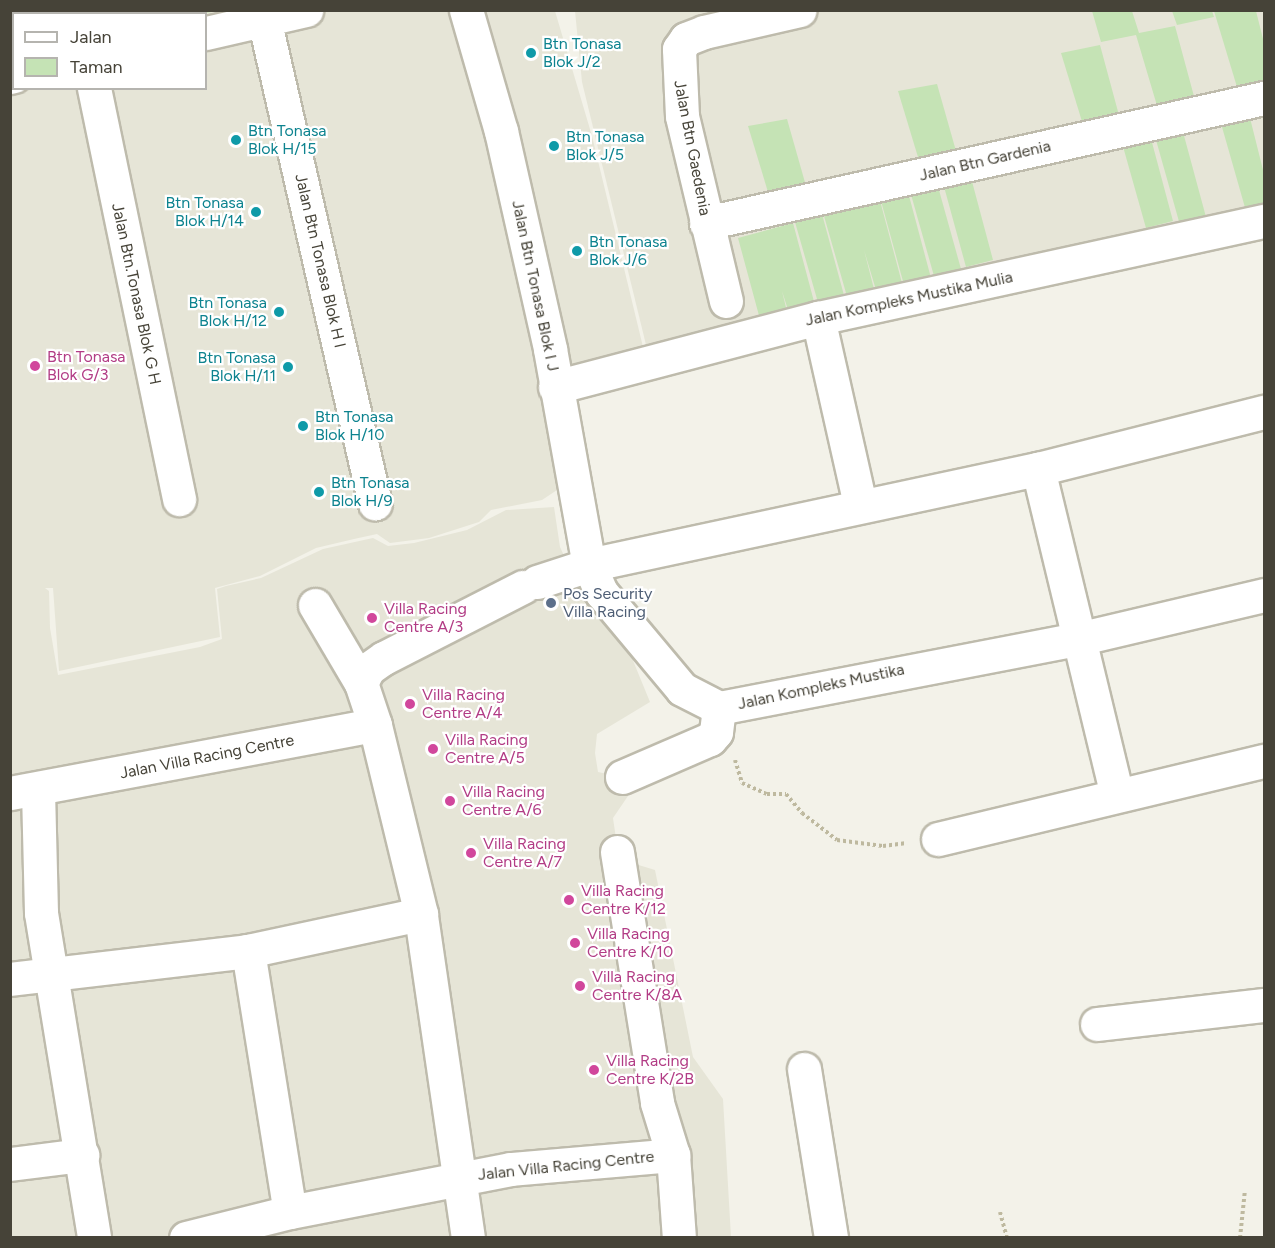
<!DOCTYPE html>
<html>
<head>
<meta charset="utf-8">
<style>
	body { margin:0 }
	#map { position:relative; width:1275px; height:1248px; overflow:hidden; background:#f3f2e9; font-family:Figtree,sans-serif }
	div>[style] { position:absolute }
	.residential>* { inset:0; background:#e6e5d7 }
	.green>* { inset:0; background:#c5e3b5 }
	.path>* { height:4px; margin-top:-2px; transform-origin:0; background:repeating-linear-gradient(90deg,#beb99f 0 3px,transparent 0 6px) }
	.roads { filter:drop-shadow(2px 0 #bebbac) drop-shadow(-2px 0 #bebbac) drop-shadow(0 2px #bebbac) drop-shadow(0 -2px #bebbac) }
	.street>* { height:33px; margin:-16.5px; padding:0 16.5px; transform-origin:16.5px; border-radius:16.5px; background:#fff }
	.dots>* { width:16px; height:16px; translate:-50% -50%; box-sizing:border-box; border:3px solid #fff; border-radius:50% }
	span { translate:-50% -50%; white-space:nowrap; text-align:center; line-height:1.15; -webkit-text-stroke:4.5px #fff; paint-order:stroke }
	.culture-label { font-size:16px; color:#0d838f }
	.left { translate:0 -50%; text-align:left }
	.right { translate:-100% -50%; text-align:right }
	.street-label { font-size:16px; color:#464338 }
	.hotel-label { font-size:16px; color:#b23c85 }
	.service-label { font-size:16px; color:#4e5e75 }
	.frame { position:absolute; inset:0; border:12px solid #464338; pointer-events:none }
	.legend { position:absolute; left:12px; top:12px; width:195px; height:78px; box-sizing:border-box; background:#fff; border:2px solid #b5b4af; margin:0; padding:8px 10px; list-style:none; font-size:18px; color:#464338 }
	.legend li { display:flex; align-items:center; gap:12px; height:30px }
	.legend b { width:30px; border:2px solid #b5b4af }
</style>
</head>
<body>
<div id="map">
	<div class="residential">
		<i style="clip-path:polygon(evenodd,11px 11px,555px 11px,592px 136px,644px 351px,575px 372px,560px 488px,542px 500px,491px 510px,479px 522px,429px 538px,390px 543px,377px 534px,354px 539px,316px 548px,260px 576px,215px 588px,220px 637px,59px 671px,53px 588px,45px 588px,49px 591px,50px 628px,58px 675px,200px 647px,222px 639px,217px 589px,226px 586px,261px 578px,323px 549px,373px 538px,388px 546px,414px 543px,467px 530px,506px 510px,554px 507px,560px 547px,592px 616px,618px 624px,650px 702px,597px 734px,595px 753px,598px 772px,617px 776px,628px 796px,613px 818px,619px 859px,655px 870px,693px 1057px,723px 1099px,731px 1237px,11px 1237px,11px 11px,14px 14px,206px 14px,206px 88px,14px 88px,14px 14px)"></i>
		<i style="clip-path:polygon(575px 11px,1264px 11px,1264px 214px,648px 353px,582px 82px)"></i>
	</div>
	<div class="green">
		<i style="clip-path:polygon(62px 11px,62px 10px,217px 11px,201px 14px)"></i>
		<i style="clip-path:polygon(1092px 11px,1132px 11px,1139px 33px,1175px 26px,1195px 100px,1158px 109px,1136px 35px,1101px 42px)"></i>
		<i style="clip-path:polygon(1172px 11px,1212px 11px,1214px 17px,1177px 25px)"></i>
		<i style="clip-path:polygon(1214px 11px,1256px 11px,1264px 43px,1264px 80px,1237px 87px)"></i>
		<i style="clip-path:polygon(1100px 45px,1120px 119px,1084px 128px,1061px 53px)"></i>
		<i style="clip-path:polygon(937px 84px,958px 158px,921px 167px,898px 91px)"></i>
		<i style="clip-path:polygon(1250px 118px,1264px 174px,1264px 206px,1246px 211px,1222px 127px)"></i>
		<i style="clip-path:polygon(787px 119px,808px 193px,771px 202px,748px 126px)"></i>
		<i style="clip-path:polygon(1183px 132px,1206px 217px,1180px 225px,1156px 140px)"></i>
		<i style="clip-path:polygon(1150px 135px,1173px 221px,1146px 228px,1122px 143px)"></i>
		<i style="clip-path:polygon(970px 174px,993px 260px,966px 267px,943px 183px)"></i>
		<i style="clip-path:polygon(937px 183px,961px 269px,934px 276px,910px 191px)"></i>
		<i style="clip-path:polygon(908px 192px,931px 278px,904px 285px,881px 201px)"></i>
		<i style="clip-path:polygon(879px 197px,902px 283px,876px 290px,864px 250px,875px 293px,848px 300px,824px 216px)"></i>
		<i style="clip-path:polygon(822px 214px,845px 299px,819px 306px,795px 222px)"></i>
		<i style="clip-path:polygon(793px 223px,816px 309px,790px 316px,782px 291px,788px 316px,761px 323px,738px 238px)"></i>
	</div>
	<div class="path">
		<i style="left:735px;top:760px;width:24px;rotate:73deg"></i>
		<i style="left:742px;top:783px;width:27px;rotate:24deg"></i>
		<i style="left:767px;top:794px;width:19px"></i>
		<i style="left:786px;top:794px;width:25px;rotate:50deg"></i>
		<i style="left:802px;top:813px;width:44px;rotate:37.6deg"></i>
		<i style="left:837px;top:840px;width:46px;rotate:7.4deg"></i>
		<i style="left:883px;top:846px;width:24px;rotate:-7deg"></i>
		<i style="left:1000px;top:1212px;width:27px;rotate:75deg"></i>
		<i style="left:1240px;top:1238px;width:48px;rotate:-84.1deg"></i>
	</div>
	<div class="roads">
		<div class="street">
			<i style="left:466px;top:10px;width:126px;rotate:73.9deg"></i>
			<i style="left:501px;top:131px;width:223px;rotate:77.3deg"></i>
			<i style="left:550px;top:349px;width:219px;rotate:79.8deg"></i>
			<i style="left:589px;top:565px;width:30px;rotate:66deg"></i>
			<i style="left:601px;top:592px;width:126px;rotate:50.1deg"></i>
			<i style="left:682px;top:689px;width:42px;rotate:27.2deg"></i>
			<i style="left:719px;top:708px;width:370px;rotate:-10.9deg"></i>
			<i style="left:1082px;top:638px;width:187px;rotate:-13.3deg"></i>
			<i style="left:264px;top:19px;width:497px;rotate:77.1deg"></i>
			<i style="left:206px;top:33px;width:103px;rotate:-13deg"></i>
			<i style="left:10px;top:77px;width:4px;rotate:-14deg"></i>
			<i style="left:94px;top:88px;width:420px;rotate:78.3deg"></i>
			<i style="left:706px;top:223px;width:572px;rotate:-12.63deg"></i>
			<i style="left:726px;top:301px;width:190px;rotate:-103.4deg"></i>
			<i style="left:682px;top:116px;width:67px;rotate:-92.6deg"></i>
			<i style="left:679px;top:49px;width:12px;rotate:-55deg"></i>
			<i style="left:686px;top:39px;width:19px;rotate:-21deg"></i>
			<i style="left:704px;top:32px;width:98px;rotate:-12.9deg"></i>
			<i style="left:818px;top:318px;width:192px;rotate:77.3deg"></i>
			<i style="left:555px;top:387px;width:272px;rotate:-14.7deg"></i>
			<i style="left:818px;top:318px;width:456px;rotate:-12.3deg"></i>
			<i style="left:1038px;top:469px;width:335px;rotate:76.4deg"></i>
			<i style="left:537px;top:582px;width:55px;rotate:-18.1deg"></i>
			<i style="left:589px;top:565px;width:459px;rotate:-12.1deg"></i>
			<i style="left:1038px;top:469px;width:233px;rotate:-14.2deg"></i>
			<i style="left:315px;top:605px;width:91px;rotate:59.5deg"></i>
			<i style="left:622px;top:777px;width:96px;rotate:-23.4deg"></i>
			<i style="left:710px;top:739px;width:9px;rotate:-49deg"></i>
			<i style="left:716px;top:732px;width:24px;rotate:-83deg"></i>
			<i style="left:38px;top:790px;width:123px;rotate:88.6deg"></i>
			<i style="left:41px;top:913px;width:329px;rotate:80.7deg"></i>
			<i style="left:10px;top:793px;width:371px;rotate:-10.6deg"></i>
			<i style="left:938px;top:839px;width:335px;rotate:-13.5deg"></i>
			<i style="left:617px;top:852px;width:254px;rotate:80.9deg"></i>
			<i style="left:657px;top:1103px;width:54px;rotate:72.9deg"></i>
			<i style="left:673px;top:1155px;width:83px;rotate:85.9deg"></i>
			<i style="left:248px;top:951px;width:264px;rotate:80.9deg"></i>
			<i style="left:10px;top:979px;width:240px;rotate:-6.7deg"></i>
			<i style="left:248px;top:951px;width:177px;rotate:-12.1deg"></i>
			<i style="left:1097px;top:1024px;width:168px;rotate:-6.5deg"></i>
			<i style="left:804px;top:1069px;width:171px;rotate:80.9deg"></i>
			<i style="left:10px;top:1164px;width:73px;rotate:-7.1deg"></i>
			<i style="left:186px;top:1238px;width:107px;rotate:-14deg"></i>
			<i style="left:290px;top:1212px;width:225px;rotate:-11deg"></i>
			<i style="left:511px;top:1169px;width:163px;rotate:-4.9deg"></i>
			<i style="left:468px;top:1238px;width:327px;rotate:-98.3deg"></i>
			<i style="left:421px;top:914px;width:195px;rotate:-103.7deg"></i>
			<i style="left:375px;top:725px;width:44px;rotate:-108.4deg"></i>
			<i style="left:361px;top:683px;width:16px;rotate:-63deg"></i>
			<i style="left:368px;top:669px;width:19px;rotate:-35deg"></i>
			<i style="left:384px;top:658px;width:156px;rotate:-27.1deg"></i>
		</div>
	</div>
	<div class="dots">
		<i style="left:531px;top:53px;background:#0f9aa8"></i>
		<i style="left:236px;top:140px;background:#0f9aa8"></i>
		<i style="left:554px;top:146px;background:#0f9aa8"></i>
		<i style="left:256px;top:212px;background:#0f9aa8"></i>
		<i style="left:577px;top:251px;background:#0f9aa8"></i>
		<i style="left:279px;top:312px;background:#0f9aa8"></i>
		<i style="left:35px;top:366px;background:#d1479c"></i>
		<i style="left:288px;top:367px;background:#0f9aa8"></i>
		<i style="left:303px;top:426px;background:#0f9aa8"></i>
		<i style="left:319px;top:492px;background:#0f9aa8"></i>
		<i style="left:551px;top:603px;background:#5c6f8a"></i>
		<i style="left:372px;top:618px;background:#d1479c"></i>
		<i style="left:410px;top:704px;background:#d1479c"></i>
		<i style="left:433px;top:749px;background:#d1479c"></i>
		<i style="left:450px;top:801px;background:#d1479c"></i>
		<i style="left:471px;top:853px;background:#d1479c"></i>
		<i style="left:569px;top:900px;background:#d1479c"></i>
		<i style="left:575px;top:943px;background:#d1479c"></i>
		<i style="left:580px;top:986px;background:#d1479c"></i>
		<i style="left:594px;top:1070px;background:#d1479c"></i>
	</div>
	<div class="culture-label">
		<span class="left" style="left:543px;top:53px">Btn Tonasa<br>Blok J/2</span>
		<span class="left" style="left:248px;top:140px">Btn Tonasa<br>Blok H/15</span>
		<span class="left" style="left:566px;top:146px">Btn Tonasa<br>Blok J/5</span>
		<span class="right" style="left:244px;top:212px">Btn Tonasa<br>Blok H/14</span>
		<span class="left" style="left:589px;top:251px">Btn Tonasa<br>Blok J/6</span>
		<span class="right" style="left:267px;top:312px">Btn Tonasa<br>Blok H/12</span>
		<span class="right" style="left:276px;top:367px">Btn Tonasa<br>Blok H/11</span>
		<span class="left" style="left:315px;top:426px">Btn Tonasa<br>Blok H/10</span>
		<span class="left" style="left:331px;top:492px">Btn Tonasa<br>Blok H/9</span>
	</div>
	<div class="street-label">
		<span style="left:692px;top:148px;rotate:79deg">Jalan Btn Gaedenia</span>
		<span style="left:985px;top:161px;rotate:-13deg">Jalan Btn Gardenia</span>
		<span style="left:320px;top:261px;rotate:77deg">Jalan Btn Tonasa Blok H I</span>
		<span style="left:535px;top:286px;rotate:78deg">Jalan Btn Tonasa Blok I J</span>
		<span style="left:136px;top:294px;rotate:78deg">Jalan Btn.Tonasa Blok G H</span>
		<span style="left:909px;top:299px;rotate:-12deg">Jalan Kompleks Mustika Mulia</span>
		<span style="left:821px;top:687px;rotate:-12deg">Jalan Kompleks Mustika</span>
		<span style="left:207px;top:757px;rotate:-11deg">Jalan Villa Racing Centre</span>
		<span style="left:566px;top:1166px;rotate:-6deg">Jalan Villa Racing Centre</span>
	</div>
	<div class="hotel-label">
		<span class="left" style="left:47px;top:366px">Btn Tonasa<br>Blok G/3</span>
		<span class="left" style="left:384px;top:618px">Villa Racing<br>Centre A/3</span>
		<span class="left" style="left:422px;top:704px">Villa Racing<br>Centre A/4</span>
		<span class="left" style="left:445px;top:749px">Villa Racing<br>Centre A/5</span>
		<span class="left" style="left:462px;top:801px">Villa Racing<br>Centre A/6</span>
		<span class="left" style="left:483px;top:853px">Villa Racing<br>Centre A/7</span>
		<span class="left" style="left:581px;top:900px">Villa Racing<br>Centre K/12</span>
		<span class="left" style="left:587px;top:943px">Villa Racing<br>Centre K/10</span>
		<span class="left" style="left:592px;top:986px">Villa Racing<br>Centre K/8A</span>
		<span class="left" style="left:606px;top:1070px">Villa Racing<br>Centre K/2B</span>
	</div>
	<div class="service-label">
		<span class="left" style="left:563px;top:603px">Pos Security<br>Villa Racing</span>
	</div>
	<div class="frame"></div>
	<ul class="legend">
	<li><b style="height:8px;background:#fff"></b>Jalan</li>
	<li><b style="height:16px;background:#c5e3b5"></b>Taman</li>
	</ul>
</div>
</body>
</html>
